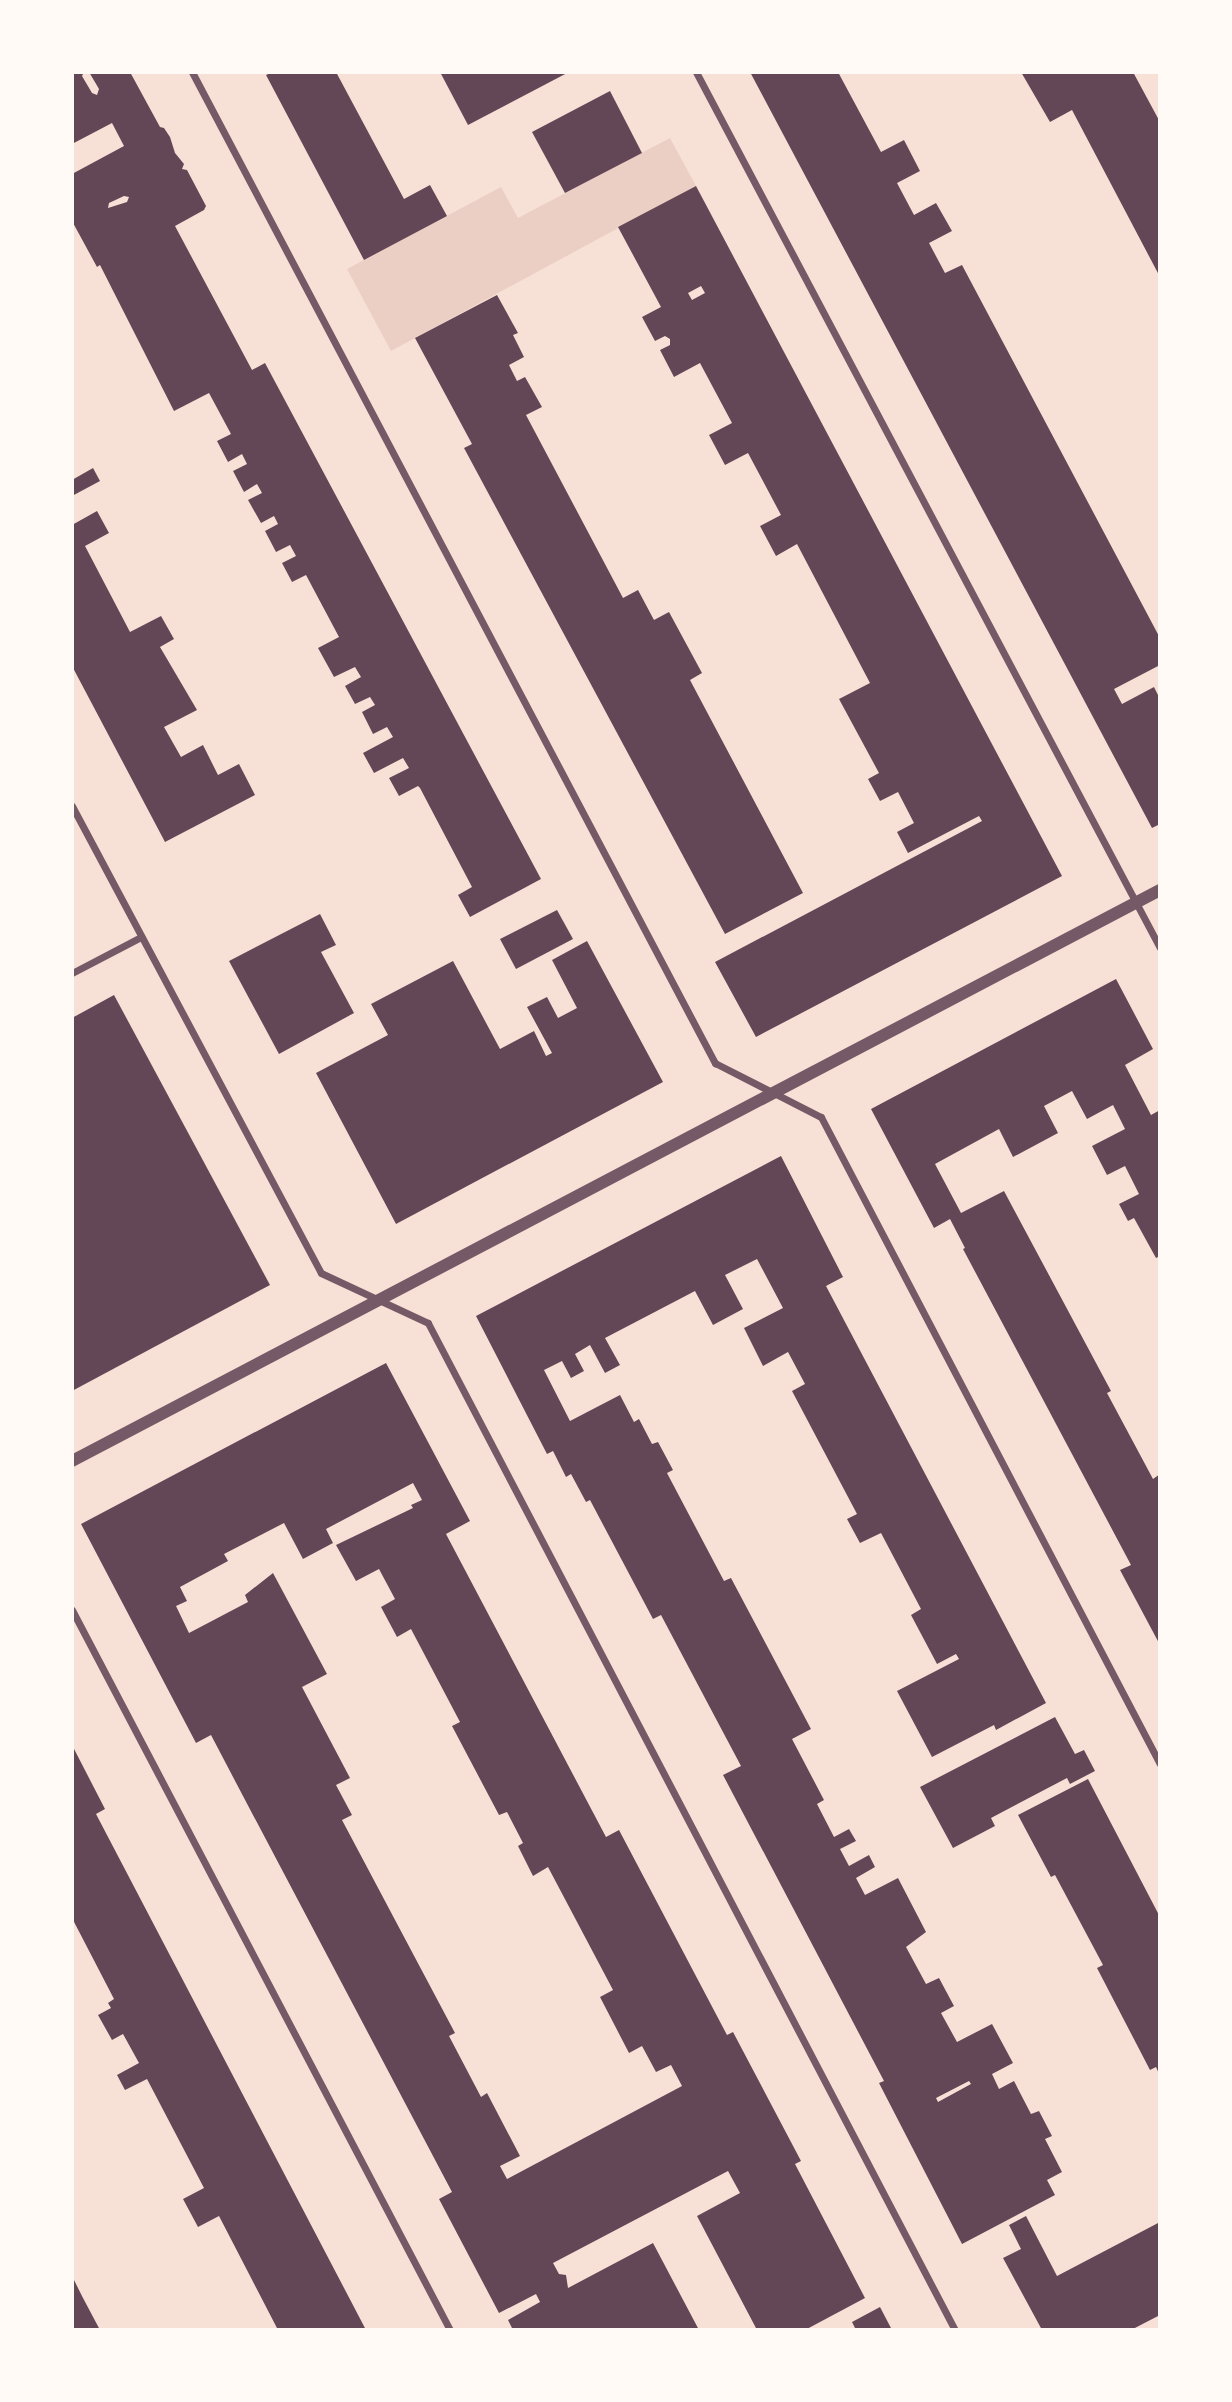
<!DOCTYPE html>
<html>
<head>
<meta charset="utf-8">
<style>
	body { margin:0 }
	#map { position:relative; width:1232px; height:2402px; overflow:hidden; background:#f7e1d7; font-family:Georgia,serif }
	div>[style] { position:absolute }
	.green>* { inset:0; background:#ebcfc5 }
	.building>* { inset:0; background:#644757 }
	.minor>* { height:7px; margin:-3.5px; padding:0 3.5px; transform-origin:3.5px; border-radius:3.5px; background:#755966 }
	.tertiary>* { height:12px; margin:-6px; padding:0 6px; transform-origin:6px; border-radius:6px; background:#755966 }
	span { translate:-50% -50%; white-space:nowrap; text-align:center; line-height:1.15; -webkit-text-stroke:7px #fffaf5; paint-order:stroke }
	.frame { position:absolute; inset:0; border:74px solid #fffaf5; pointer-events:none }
</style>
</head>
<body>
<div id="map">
	<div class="green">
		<i style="clip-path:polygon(670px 138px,696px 186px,391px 351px,347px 269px,501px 187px,518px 218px)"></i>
	</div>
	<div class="building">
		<i style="clip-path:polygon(evenodd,72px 72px,84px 72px,82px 76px,92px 93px,97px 95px,99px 89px,89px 72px,130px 72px,160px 127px,164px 128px,170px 137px,175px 153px,184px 164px,182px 169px,187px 170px,206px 206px,204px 210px,175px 226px,252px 370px,265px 363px,541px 879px,470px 917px,458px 895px,472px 887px,420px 788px,418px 786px,399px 796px,389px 778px,409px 768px,403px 758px,374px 773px,363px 753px,393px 737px,387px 727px,373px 734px,362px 712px,375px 705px,370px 697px,355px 704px,345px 686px,361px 677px,355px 667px,334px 677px,318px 648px,339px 637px,306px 575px,292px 582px,282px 563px,296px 556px,290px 545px,276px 552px,265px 531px,278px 524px,274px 516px,261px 523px,248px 500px,262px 493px,257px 484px,244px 492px,233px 471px,247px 464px,242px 454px,228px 462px,217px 441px,231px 434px,209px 393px,174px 411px,100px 265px,97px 267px,72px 221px,72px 174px,124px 146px,112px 123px,72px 144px,72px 72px,124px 196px,129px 197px,127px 202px,108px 208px,109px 203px,124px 196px)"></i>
		<i style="clip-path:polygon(273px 72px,336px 72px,404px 199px,430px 185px,447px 216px,364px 260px,266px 75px)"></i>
		<i style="clip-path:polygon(440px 72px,569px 72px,468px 125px)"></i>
		<i style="clip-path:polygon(750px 72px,838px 72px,881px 152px,904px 140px,920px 171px,897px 183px,914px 215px,936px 203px,952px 231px,929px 243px,945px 273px,962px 265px,1160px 638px,1160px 665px,1114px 689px,1122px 704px,1154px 687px,1160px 699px,1160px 824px,1152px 828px)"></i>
		<i style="clip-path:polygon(1021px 72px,1133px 72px,1160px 122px,1160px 277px,1072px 110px,1050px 122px)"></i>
		<i style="clip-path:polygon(610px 91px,642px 153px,565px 193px,532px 132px)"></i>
		<i style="clip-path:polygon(evenodd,696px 186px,1062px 876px,756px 1037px,715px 962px,982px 821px,979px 816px,908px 853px,897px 832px,914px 823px,898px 792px,880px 801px,868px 779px,879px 773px,839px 699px,870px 683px,797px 544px,776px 556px,760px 526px,781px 515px,748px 453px,725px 465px,709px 435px,732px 423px,700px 363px,674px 377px,660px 350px,670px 345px,670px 339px,665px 336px,655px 341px,642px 317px,661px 307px,618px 227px,696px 186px,701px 286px,705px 293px,692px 300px,688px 293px,701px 286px)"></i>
		<i style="clip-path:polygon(497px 295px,518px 333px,513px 335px,524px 357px,509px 365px,517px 381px,525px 377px,542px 407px,526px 415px,623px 598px,638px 590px,654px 620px,669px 612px,702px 673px,690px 680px,803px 893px,725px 934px,464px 448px,472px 444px,415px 338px)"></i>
		<i style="clip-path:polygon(93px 468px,100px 481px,72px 496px,72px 480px)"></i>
		<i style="clip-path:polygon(97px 511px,109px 533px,85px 546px,130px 632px,161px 616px,174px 639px,160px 647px,197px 710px,164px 727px,181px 757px,203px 745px,218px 775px,239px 764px,255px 795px,165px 842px,72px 666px,72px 525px)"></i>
		<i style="clip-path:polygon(557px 910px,573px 939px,516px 969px,500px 939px)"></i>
		<i style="clip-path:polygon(320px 914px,336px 945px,321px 952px,354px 1013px,279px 1054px,229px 961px)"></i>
		<i style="clip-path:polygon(587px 941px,663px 1082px,396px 1224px,316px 1073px,388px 1035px,371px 1004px,453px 961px,500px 1049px,534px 1031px,546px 1056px,552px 1053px,527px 1007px,547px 997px,558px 1018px,577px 1008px,552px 960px)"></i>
		<i style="clip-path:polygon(1116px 979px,1153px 1049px,1125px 1065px,1151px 1115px,1160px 1110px,1160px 1256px,1156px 1258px,1134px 1218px,1128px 1221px,1119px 1204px,1139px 1194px,1125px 1166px,1107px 1175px,1092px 1146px,1125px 1129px,1113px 1105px,1087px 1119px,1072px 1091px,1044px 1106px,1058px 1133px,1013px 1157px,999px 1129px,935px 1164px,961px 1213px,1004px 1191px,1111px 1391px,1107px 1393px,1153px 1479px,1160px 1474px,1160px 1645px,1120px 1570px,1131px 1565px,963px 1249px,965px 1248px,950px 1219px,934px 1228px,871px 1109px)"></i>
		<i style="clip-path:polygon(114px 995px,270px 1285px,72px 1391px,72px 1018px)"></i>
		<i style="clip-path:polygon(evenodd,781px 1156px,843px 1277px,826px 1286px,1046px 1703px,996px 1730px,994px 1725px,932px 1757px,897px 1691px,959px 1659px,956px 1654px,937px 1664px,911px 1615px,921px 1609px,881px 1533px,860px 1543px,847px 1519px,857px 1514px,792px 1391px,805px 1384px,788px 1352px,763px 1366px,744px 1328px,783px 1308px,757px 1259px,725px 1275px,743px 1309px,713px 1325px,695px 1291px,605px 1338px,620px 1365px,605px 1373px,590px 1345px,575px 1354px,584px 1371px,571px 1378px,562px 1361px,544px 1370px,570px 1421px,620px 1395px,634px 1422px,639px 1419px,652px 1444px,658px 1442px,673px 1470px,667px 1473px,696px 1528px,724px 1581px,731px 1578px,811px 1729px,792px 1739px,824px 1800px,817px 1804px,834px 1837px,849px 1829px,856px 1841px,840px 1849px,849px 1866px,869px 1855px,875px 1867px,856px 1878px,865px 1895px,898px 1878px,926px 1932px,906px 1947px,926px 1984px,939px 1978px,954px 2006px,941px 2013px,957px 2042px,992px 2024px,1013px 2063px,992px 2074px,999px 2089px,1014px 2081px,1031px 2114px,1039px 2111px,1052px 2136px,1045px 2139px,1062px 2172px,1047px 2180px,1055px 2195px,962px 2244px,879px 2083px,884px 2081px,723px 1775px,741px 1766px,715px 1717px,661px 1615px,653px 1619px,590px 1500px,586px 1502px,571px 1474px,566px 1477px,553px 1451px,547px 1454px,476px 1316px,781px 1156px,969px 2081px,971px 2084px,938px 2102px,936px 2098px,969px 2081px)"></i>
		<i style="clip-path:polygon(evenodd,386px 1363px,470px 1521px,446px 1534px,606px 1837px,619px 1830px,727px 2035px,733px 2032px,801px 2161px,795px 2164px,865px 2298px,805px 2330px,757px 2330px,697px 2216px,740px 2193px,728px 2171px,553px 2263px,559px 2274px,566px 2275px,568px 2288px,653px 2243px,699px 2330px,513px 2330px,508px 2320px,540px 2302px,536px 2294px,499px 2313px,439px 2199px,452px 2192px,243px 1796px,211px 1735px,196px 1743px,81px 1524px,386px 1363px,413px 1483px,422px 1500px,411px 1505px,413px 1508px,336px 1545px,356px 1581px,379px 1569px,395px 1599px,381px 1607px,397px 1637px,411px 1629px,460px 1722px,452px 1726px,499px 1815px,507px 1812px,523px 1843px,518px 1846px,533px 1876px,548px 1867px,613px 1990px,600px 1997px,629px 2053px,642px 2046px,656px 2072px,671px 2065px,682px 2086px,507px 2179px,500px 2166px,520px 2156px,487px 2093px,481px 2097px,449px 2036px,455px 2033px,342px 1820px,352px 1815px,336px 1785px,350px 1778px,302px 1687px,327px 1674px,273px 1573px,245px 1595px,248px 1602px,189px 1633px,176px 1606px,187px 1601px,180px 1587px,228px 1561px,224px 1554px,284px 1523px,303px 1559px,333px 1543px,326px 1529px,413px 1483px)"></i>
		<i style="clip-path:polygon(1055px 1717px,1075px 1754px,1084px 1750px,1095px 1771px,1070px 1784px,1067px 1778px,991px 1818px,995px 1826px,953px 1848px,920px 1787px)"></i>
		<i style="clip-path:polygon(72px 1745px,105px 1809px,96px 1814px,366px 2330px,278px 2330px,219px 2216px,198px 2227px,183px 2199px,204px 2188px,147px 2079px,125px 2090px,117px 2075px,139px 2063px,123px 2034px,112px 2040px,98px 2015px,111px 2008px,108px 2003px,114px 1999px,72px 1918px)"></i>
		<i style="clip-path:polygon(1088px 1779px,1160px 1917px,1160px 2076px,1156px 2067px,1150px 2070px,1097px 1968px,1103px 1965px,1055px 1875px,1051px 1877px,1018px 1815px)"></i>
		<i style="clip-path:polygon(1026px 2216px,1057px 2276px,1160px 2222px,1160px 2315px,1131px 2330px,1042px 2330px,1003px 2258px,1021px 2249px,1009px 2225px)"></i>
		<i style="clip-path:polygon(72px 2276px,83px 2298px,100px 2330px,72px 2330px)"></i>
		<i style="clip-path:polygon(880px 2307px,892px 2330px,856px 2330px,852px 2322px)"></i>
	</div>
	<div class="minor">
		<i style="left:192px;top:72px;width:1121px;rotate:62.18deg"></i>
		<i style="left:715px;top:1063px;width:119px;rotate:27deg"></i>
		<i style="left:821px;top:1117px;width:730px;rotate:62.35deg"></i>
		<i style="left:696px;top:72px;width:991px;rotate:62.09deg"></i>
		<i style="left:72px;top:806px;width:529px;rotate:61.93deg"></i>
		<i style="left:321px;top:1273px;width:118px;rotate:25deg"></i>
		<i style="left:428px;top:1323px;width:1137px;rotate:62.38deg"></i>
		<i style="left:72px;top:973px;width:78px;rotate:-27.6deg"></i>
		<i style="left:72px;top:1610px;width:813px;rotate:62.3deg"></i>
	</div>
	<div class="tertiary">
		<i style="left:72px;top:1461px;width:1229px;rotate:-27.69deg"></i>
	</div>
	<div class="frame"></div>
</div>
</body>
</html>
